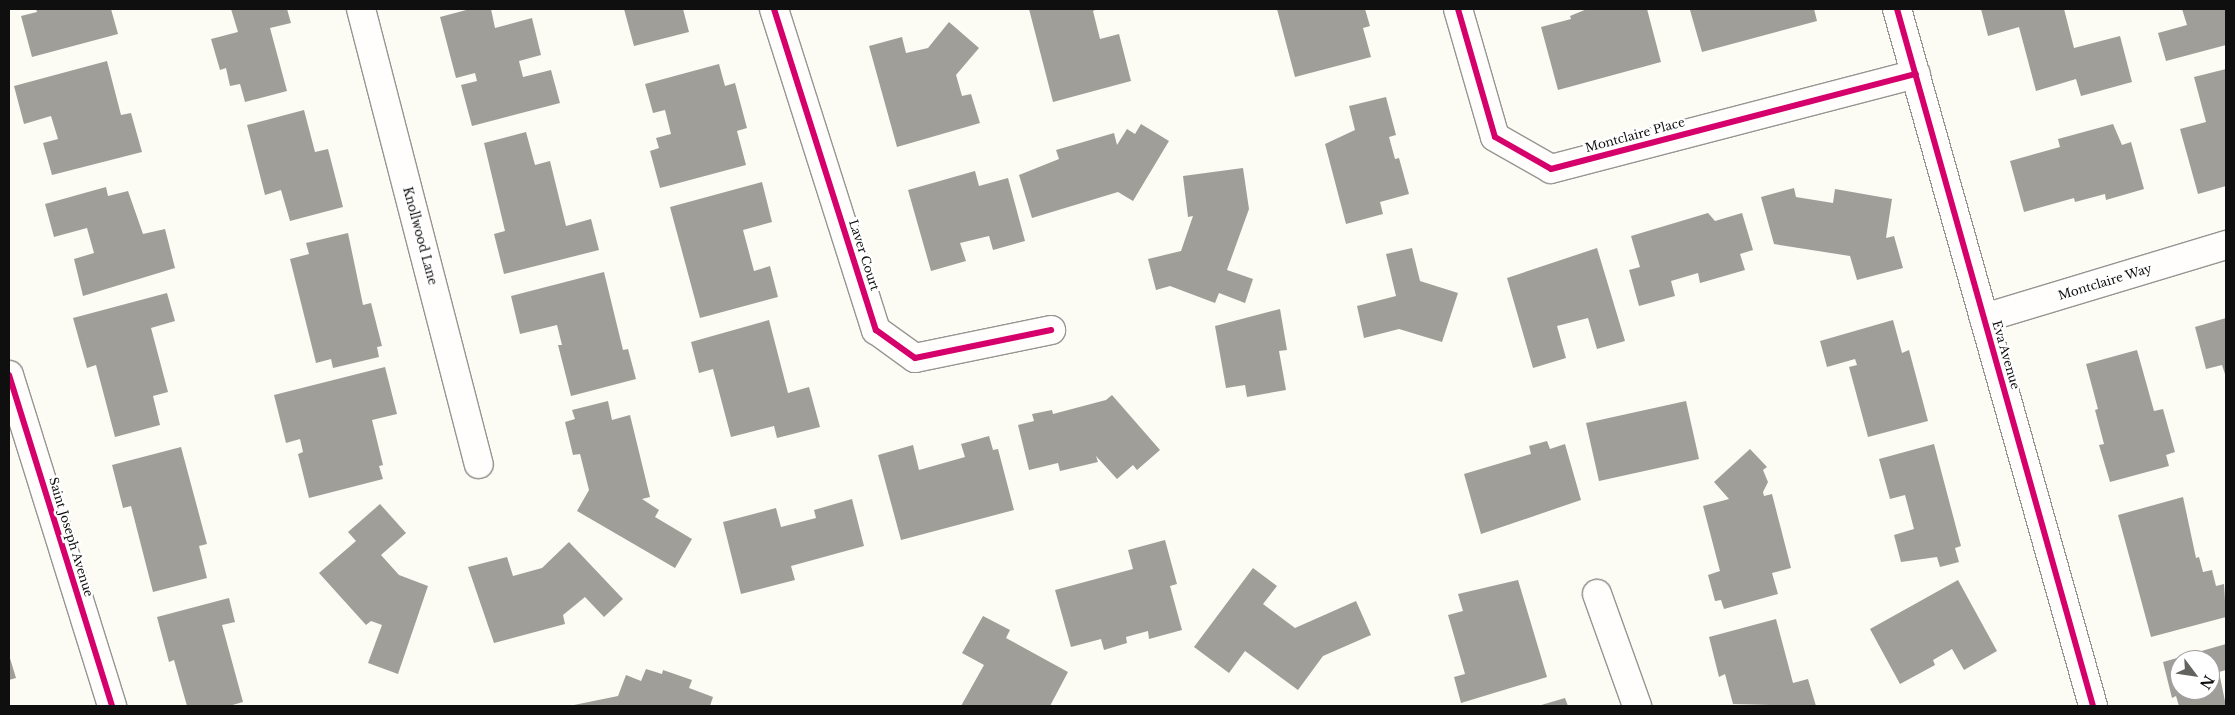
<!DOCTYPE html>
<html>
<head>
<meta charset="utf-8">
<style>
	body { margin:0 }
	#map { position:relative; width:2235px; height:715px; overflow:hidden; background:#fcfbf4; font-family:"Libre Baskerville",serif }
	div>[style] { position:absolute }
	.building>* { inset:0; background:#a09e99 }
	.roads { filter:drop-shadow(1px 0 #969592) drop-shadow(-1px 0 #969592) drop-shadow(0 1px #969592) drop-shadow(0 -1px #969592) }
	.minor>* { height:28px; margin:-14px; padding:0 14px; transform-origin:14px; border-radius:14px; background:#fffefd }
	.cycleway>* { height:6px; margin:-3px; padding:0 3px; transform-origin:3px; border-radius:3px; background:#d6006c }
	span { translate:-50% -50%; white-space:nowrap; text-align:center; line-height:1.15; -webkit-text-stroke:5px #fff; paint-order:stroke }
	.street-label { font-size:12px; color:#0f0f0f }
	.frame { position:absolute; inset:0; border:10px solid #0f0f0f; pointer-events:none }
	.north { position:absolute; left:2170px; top:650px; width:50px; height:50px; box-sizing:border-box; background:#fff; border:1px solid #9f9f9f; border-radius:50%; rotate:121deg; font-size:14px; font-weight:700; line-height:20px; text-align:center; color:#0f0f0f }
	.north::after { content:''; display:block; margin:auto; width:18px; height:22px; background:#62625f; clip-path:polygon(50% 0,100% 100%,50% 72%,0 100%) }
</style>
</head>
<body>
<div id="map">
	<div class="building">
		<i style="clip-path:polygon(36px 9px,111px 9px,118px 34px,32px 57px,21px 16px,37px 12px)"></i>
		<i style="clip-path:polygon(231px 9px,287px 9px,291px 23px,270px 28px,287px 91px,245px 102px,240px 84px,230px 86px,226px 68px,220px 70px,211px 39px,238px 32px)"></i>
		<i style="clip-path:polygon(470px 9px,491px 9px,495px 28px,532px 18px,541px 55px,519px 61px,523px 77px,551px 70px,560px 103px,472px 126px,461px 85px,477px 81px,475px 73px,456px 78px,440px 17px)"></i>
		<i style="clip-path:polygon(624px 9px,683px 9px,689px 32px,634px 46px)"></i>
		<i style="clip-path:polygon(1029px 9px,1097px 9px,1093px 11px,1100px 39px,1119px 34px,1131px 81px,1053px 102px)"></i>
		<i style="clip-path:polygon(1277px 9px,1365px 9px,1370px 26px,1363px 28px,1371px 57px,1295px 77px)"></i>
		<i style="clip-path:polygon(1587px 9px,1647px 9px,1661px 62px,1558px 90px,1541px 27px,1571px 19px,1570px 16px)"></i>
		<i style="clip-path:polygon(1695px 9px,1814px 9px,1817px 21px,1702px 52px,1690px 10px)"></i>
		<i style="clip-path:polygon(1981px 9px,2064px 9px,2074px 48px,2120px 36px,2132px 82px,2081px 96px,2076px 79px,2036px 91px,2019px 27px,1988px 36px)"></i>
		<i style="clip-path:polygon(2182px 9px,2226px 9px,2226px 45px,2166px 61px,2158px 33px,2187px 25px)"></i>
		<i style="clip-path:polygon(949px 22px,979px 48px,956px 75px,962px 96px,971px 94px,980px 123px,897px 147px,869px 46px,902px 37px,906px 53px,928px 48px)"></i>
		<i style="clip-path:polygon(107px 61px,121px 115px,131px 113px,142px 152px,52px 175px,43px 143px,58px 139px,51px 116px,24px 124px,14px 86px)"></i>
		<i style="clip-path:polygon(719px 64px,725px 86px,735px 83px,747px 128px,737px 131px,746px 165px,660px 188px,650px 151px,659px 148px,656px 138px,671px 134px,665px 110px,653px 113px,645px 84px)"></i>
		<i style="clip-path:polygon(2226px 69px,2226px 186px,2198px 194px,2180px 129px,2206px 122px,2194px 77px)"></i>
		<i style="clip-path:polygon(1386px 97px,1396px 135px,1389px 137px,1395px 159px,1399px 158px,1409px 194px,1380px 202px,1383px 214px,1346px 224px,1325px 144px,1355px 130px,1349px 106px)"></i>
		<i style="clip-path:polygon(304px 110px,315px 152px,328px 149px,343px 207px,290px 221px,281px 190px,265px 195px,247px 125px)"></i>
		<i style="clip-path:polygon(1141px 124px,1169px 141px,1133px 201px,1118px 192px,1032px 218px,1019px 175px,1059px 159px,1056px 150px,1114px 133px,1117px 145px,1127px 129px,1135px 134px)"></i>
		<i style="clip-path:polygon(2113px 124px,2122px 145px,2131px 142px,2144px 189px,2106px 200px,2105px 194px,2075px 202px,2074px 198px,2024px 212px,2010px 161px,2060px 147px,2058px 139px)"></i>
		<i style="clip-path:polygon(526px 132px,535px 165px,550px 161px,566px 226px,591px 219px,599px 250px,504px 274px,494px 234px,505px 231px,484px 143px)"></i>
		<i style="clip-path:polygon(1243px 168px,1249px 209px,1227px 270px,1253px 279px,1245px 303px,1219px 293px,1215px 303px,1170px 286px,1156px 290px,1148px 259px,1181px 251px,1193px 216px,1188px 217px,1183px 176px)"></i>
		<i style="clip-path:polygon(975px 171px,979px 186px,1008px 178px,1025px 241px,993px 250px,989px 236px,960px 243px,966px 261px,931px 271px,908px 190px)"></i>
		<i style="clip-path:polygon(762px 182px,772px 222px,743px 230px,754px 271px,770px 266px,778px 297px,700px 318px,670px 207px)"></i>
		<i style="clip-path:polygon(106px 187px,108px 196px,128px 191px,143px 234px,165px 229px,175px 268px,83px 296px,74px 259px,94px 253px,87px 228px,54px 237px,45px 204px)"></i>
		<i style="clip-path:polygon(1794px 188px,1796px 197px,1833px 203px,1835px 189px,1892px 199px,1886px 238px,1894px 236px,1903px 268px,1857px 280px,1850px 256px,1774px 244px,1761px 197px)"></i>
		<i style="clip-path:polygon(1708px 213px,1715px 221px,1742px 213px,1753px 250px,1740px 254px,1745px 270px,1700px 283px,1698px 273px,1671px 281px,1675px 296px,1639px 306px,1629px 270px,1640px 267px,1631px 236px)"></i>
		<i style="clip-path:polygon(348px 233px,363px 305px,371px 303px,382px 346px,377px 347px,379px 357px,333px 368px,331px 359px,316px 363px,290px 259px,309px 254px,306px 243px)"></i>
		<i style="clip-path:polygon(1412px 248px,1420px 281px,1458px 293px,1442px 342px,1399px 329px,1364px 338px,1357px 306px,1396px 296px,1386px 254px)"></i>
		<i style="clip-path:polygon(1597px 248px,1625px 341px,1597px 349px,1588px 318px,1557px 326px,1566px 358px,1533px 368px,1507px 278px)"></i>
		<i style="clip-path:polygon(604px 272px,623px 350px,628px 349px,636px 379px,571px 396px,558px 345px,562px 345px,557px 325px,520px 334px,511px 296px)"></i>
		<i style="clip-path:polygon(167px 293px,175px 321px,151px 328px,168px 392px,153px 396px,160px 425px,115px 437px,96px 365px,87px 368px,73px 318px)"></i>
		<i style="clip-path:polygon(1280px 309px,1287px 350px,1279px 351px,1286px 390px,1247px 397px,1245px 385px,1226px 388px,1215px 326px)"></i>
		<i style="clip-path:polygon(2226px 318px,2226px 377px,2222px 365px,2206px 369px,2195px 327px)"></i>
		<i style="clip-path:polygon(769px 320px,788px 393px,809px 387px,820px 427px,777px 438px,774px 426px,731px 437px,713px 369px,699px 373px,691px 342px)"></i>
		<i style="clip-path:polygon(1893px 320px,1902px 353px,1909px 350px,1928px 421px,1868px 437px,1849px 367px,1857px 365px,1855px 359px,1827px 367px,1820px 341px)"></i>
		<i style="clip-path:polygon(2137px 350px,2154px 411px,2163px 409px,2175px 452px,2166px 455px,2169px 466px,2110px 482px,2099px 445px,2104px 444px,2095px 410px,2098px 409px,2086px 364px)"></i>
		<i style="clip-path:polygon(385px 367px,397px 414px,372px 420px,383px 465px,379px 466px,383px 479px,309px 498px,298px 454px,303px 452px,300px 439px,286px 443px,274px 395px)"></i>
		<i style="clip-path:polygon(1112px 395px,1160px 450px,1137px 470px,1133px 465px,1117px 479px,1096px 456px,1098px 462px,1060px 471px,1058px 463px,1029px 470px,1018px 425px,1034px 421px,1032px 414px,1052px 410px,1053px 414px,1106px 400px)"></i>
		<i style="clip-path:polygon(608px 401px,612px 420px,630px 415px,650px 497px,642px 499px,659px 510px,655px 517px,692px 539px,675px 568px,577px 511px,589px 490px,580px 454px,573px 455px,565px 422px,575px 419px,572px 410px)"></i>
		<i style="clip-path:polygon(1686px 401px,1699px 459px,1599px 481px,1586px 423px)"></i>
		<i style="clip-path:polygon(989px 436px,993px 450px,998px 449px,1014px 510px,901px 540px,878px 455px,913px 445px,919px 470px,965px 457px,961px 444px)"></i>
		<i style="clip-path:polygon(1547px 441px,1550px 449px,1565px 444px,1581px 500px,1481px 534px,1464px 474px,1531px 454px,1529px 446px)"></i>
		<i style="clip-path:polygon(1934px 444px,1961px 546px,1955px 548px,1959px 562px,1940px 567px,1937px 557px,1901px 562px,1894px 535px,1914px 529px,1905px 495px,1890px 499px,1879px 459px)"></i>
		<i style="clip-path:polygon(181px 447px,207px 544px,199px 546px,207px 578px,153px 592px,131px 506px,123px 508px,112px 465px)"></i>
		<i style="clip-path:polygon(1750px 449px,1767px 467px,1763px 470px,1768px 482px,1763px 492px,1764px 496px,1772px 494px,1791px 568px,1772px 573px,1778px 594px,1724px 609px,1721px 600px,1715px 601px,1708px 575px,1720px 571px,1703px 506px,1729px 499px,1714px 482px)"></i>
		<i style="clip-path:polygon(2183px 497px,2196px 558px,2199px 557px,2203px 572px,2212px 570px,2216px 586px,2224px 584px,2226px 617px,2151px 637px,2118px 515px)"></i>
		<i style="clip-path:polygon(852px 499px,864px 546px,791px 566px,795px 580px,741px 594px,723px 522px,776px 508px,781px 527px,816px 518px,814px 510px)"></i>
		<i style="clip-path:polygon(380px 504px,406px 533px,381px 555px,399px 575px,428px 586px,398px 674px,368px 663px,382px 625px,371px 621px,366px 625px,319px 573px,356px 541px,348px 532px)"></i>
		<i style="clip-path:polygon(1165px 540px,1177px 584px,1170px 586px,1182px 630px,1149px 639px,1148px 631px,1126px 637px,1127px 643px,1104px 650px,1101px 639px,1071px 647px,1055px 590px,1133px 569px,1128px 550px)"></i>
		<i style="clip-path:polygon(569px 542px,623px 599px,604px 617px,585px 597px,563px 615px,565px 624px,494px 643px,468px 567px,507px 557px,513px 576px,542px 568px)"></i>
		<i style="clip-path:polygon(1253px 568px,1277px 586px,1263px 604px,1295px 628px,1356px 601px,1371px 635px,1323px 656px,1298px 690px,1245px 651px,1229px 673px,1194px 647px)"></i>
		<i style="clip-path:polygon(1518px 580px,1547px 677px,1461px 703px,1454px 677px,1465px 674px,1448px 615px,1463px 611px,1458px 594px)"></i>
		<i style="clip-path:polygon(1958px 580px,1997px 651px,1964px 670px,1952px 649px,1933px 660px,1935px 665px,1900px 684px,1870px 629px)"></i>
		<i style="clip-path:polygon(229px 598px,235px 622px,222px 625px,243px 702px,229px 706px,187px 706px,174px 660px,169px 662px,157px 617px)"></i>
		<i style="clip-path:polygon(983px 616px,1010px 630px,1006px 638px,1068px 672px,1050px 706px,961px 706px,984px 665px,962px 653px)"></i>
		<i style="clip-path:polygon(1776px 619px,1793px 683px,1808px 679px,1816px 706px,1733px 704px,1725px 674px,1719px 677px,1709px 637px)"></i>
		<i style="clip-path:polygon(evenodd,2226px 644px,2226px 670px,2219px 672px,2226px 706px,2179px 706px,2176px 696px,2172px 698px,2163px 662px,2226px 644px,2180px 660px,2210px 660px,2210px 690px,2180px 690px,2180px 660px)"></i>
		<i style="clip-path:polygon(9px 655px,16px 678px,9px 680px)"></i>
		<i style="clip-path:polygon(646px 669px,662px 674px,663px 670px,692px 680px,689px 688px,713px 697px,710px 706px,569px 706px,618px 696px,626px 675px,641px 681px)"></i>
		<i style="clip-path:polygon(1565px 698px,1568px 706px,1538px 706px)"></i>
	</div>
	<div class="roads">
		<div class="minor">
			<i style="left:361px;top:9px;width:470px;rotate:75.5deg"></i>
			<i style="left:774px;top:9px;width:337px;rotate:72.4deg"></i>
			<i style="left:876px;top:330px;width:48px;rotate:35.7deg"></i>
			<i style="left:915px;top:358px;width:139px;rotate:-11.6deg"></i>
			<i style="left:1458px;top:9px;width:133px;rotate:73.9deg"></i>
			<i style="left:1495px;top:137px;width:64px;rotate:29.7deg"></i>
			<i style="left:1551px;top:169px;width:377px;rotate:-14.6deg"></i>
			<i style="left:1897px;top:9px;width:724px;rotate:74.29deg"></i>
			<i style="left:1984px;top:318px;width:253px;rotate:-16.8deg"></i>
			<i style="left:9px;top:375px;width:347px;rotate:72.7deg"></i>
			<i style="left:1597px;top:594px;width:119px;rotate:70.3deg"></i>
		</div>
	</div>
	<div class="cycleway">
		<i style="left:774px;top:9px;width:337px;rotate:72.4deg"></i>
		<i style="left:876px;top:330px;width:48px;rotate:35.7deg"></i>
		<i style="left:915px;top:358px;width:139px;rotate:-11.6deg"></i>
		<i style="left:1458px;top:9px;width:133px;rotate:73.9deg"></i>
		<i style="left:1495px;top:137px;width:64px;rotate:29.7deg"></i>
		<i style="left:1551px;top:169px;width:377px;rotate:-14.6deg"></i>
		<i style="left:1897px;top:9px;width:724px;rotate:74.29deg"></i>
		<i style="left:9px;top:375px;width:347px;rotate:72.7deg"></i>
	</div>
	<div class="street-label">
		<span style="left:1635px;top:135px;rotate:-15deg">Montclaire Place</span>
		<span style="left:420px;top:236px;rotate:75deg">Knollwood Lane</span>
		<span style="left:864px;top:255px;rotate:72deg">Laver Court</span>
		<span style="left:2105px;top:282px;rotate:-17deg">Montclaire Way</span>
		<span style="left:2006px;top:355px;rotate:74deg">Eva Avenue</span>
		<span style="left:71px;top:537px;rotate:73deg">Saint Joseph Avenue</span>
	</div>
	<div class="frame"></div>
	<div class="north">N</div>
</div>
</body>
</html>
